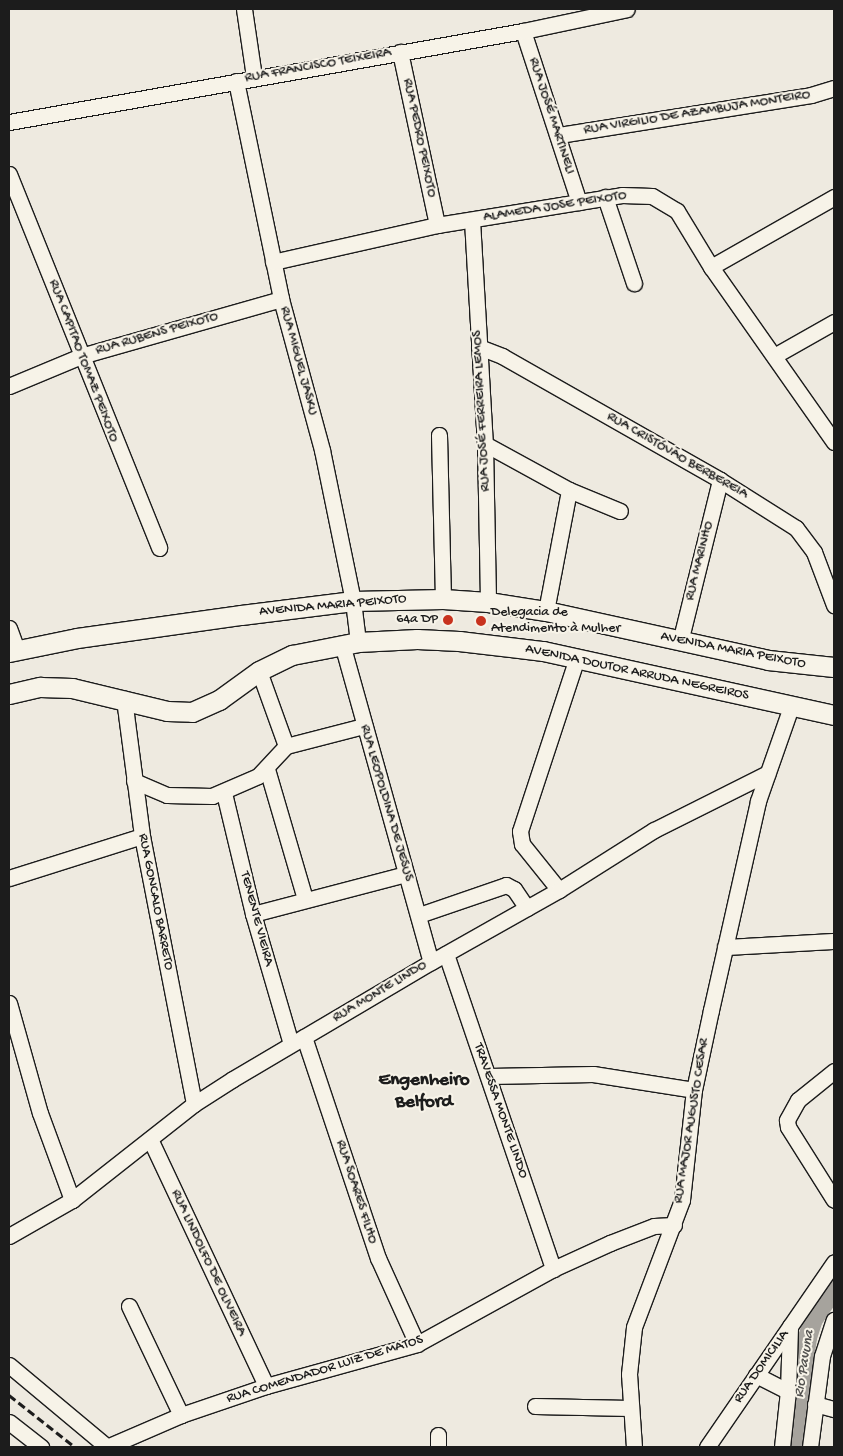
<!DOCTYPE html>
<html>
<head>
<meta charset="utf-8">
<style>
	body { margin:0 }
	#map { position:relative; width:843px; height:1456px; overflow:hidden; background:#eeeae0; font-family:"Gochi Hand",sans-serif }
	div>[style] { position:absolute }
	.river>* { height:19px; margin:-9.5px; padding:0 9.5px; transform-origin:9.5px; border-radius:9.5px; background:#a6a39d }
	.roads { filter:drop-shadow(1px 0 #1c1c1c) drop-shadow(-1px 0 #1c1c1c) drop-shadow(0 1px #1c1c1c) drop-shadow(0 -1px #1c1c1c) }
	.minor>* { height:15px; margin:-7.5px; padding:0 7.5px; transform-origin:7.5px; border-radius:7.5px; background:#f7f3e8 }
	.major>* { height:19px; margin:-9.5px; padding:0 9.5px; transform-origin:9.5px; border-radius:9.5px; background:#f7f3e8 }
	.rail>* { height:3px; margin-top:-1.5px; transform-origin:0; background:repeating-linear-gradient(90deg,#1c1c1c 0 8px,transparent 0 12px) }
	.dots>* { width:14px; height:14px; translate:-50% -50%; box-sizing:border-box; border:2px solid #f7f3e8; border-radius:50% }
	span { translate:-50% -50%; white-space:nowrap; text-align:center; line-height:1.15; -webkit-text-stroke:4px #f7f3e8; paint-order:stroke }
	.street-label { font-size:14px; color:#1c1c1c }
	.poi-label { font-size:14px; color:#1c1c1c }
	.left { translate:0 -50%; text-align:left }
	.right { translate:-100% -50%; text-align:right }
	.water-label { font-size:15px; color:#535250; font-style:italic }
	.district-label { font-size:19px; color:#1c1c1c; font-weight:700 }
	.frame { position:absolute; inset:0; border:10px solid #1c1c1c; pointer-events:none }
</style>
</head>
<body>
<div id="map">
	<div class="river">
		<i style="left:792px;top:1447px;width:111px;rotate:-82.2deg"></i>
		<i style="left:807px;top:1337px;width:19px;rotate:-72deg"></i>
		<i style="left:813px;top:1319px;width:37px;rotate:-56deg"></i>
	</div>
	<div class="roads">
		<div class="minor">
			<i style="left:244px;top:9px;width:69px;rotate:81.6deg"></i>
			<i style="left:523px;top:31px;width:180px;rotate:71.9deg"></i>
			<i style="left:400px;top:52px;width:177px;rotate:77.9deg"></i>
			<i style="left:236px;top:81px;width:223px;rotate:78.3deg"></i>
			<i style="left:281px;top:299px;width:156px;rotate:74.8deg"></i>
			<i style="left:322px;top:450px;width:154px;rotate:78.4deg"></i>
			<i style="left:353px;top:601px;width:41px;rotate:83deg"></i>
			<i style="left:9px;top:122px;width:522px;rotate:-10.04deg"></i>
			<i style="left:523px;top:31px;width:106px;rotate:-11.9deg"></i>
			<i style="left:559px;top:135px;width:255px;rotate:-9deg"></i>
			<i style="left:811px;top:95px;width:24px;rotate:-17deg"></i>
			<i style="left:9px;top:174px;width:403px;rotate:68.1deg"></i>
			<i style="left:605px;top:197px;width:91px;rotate:71.4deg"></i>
			<i style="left:472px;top:220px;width:224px;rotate:86.7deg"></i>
			<i style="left:485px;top:444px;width:158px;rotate:88.9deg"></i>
			<i style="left:273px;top:262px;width:168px;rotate:-12.7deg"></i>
			<i style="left:437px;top:225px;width:187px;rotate:-9.2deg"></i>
			<i style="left:622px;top:195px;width:30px;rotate:2deg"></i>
			<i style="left:652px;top:196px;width:29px;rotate:31deg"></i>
			<i style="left:677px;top:211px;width:66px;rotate:58.7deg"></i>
			<i style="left:711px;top:267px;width:214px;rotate:54.9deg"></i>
			<i style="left:711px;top:267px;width:142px;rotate:-29.6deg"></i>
			<i style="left:479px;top:347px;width:25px;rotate:21deg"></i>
			<i style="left:502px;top:356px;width:251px;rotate:29.6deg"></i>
			<i style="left:720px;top:480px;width:90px;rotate:32.3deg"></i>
			<i style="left:796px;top:528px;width:30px;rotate:53deg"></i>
			<i style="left:814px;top:552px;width:57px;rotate:69.3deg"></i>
			<i style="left:774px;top:356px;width:69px;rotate:-29.5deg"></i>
			<i style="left:9px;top:386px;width:78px;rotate:-22.6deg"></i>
			<i style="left:81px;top:356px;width:208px;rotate:-15.9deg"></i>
			<i style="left:439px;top:435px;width:164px;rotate:88.6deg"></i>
			<i style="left:485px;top:444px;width:96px;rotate:28.7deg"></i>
			<i style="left:569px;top:490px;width:55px;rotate:22.4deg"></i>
			<i style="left:546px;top:611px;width:123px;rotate:-79.2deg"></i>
			<i style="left:9px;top:628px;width:23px;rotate:70deg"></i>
			<i style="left:680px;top:642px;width:167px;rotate:-76.1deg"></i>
			<i style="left:342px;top:644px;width:330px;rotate:74.4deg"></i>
			<i style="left:259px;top:671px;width:80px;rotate:70.2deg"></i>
			<i style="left:124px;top:699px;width:138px;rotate:82.5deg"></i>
			<i style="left:142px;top:836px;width:273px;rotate:79deg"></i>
			<i style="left:267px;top:769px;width:135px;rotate:73.7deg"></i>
			<i style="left:134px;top:781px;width:36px;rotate:23deg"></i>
			<i style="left:167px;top:795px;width:45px;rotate:1.3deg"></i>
			<i style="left:212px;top:796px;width:50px;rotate:-23.5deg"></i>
			<i style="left:258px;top:776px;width:41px;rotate:-47deg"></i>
			<i style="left:286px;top:746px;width:81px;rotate:-14.4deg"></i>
			<i style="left:224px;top:793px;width:124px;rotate:76.5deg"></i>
			<i style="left:253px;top:914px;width:135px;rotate:73.7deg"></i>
			<i style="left:9px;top:878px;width:139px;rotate:-17.5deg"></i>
			<i style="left:559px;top:890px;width:59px;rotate:-128.8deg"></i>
			<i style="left:522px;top:844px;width:13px;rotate:-99deg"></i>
			<i style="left:520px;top:831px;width:182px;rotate:-71.8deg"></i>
			<i style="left:253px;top:914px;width:158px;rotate:-14.7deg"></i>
			<i style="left:419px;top:915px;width:92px;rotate:-19deg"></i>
			<i style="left:506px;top:885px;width:9px;rotate:27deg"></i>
			<i style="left:514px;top:889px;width:23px;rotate:56deg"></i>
			<i style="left:725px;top:947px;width:109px;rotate:-3.2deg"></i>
			<i style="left:446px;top:954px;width:333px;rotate:71.2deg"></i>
			<i style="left:9px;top:1003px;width:114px;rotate:74.3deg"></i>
			<i style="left:40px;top:1113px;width:93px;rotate:69.8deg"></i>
			<i style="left:304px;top:1037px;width:233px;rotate:71.5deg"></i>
			<i style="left:378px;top:1258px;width:94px;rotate:65.6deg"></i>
			<i style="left:834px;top:1071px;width:46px;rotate:141.1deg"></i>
			<i style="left:798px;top:1100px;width:23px;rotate:119deg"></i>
			<i style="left:787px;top:1120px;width:7px;rotate:82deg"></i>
			<i style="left:788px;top:1127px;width:86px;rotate:57.8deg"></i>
			<i style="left:489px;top:1076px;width:104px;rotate:-1.1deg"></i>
			<i style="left:593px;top:1074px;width:102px;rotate:9deg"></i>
			<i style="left:150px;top:1139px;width:273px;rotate:64.8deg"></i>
			<i style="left:9px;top:1236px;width:73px;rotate:-29.7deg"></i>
			<i style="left:72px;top:1200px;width:155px;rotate:-38.2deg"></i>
			<i style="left:194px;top:1104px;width:46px;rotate:-32.7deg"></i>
			<i style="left:233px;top:1079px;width:230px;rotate:-30.6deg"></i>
			<i style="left:431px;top:962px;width:147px;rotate:-29.4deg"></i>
			<i style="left:559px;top:890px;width:112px;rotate:-32.3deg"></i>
			<i style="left:654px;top:830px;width:127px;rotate:-26.6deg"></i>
			<i style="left:129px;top:1306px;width:121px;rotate:64.5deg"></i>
			<i style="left:9px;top:1365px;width:128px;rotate:39.9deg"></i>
			<i style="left:756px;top:1375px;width:36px;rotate:27deg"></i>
			<i style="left:815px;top:1404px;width:20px;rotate:15deg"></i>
			<i style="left:535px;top:1406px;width:95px;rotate:1.2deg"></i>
			<i style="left:9px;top:1422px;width:41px;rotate:38deg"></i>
			<i style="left:438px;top:1435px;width:12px;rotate:90deg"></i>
			<i style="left:107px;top:1447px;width:81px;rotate:-23.4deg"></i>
			<i style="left:181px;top:1415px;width:90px;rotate:-18.8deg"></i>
			<i style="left:266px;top:1386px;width:157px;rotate:-15.5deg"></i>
			<i style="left:417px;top:1344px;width:155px;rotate:-28.9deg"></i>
			<i style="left:553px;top:1269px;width:63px;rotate:-24.5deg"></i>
			<i style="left:610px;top:1243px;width:47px;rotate:-21.1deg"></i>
			<i style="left:654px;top:1226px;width:20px;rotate:-3deg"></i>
			<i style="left:634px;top:1447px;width:73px;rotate:-93.9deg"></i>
			<i style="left:629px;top:1374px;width:47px;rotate:-83.9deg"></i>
			<i style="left:634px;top:1327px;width:136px;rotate:-69.3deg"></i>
			<i style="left:682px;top:1200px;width:111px;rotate:-83.8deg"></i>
			<i style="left:694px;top:1090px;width:82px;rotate:-78deg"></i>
			<i style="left:711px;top:1010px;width:214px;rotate:-77.3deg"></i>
			<i style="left:758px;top:801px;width:100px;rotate:-70.7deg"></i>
			<i style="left:707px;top:1447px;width:224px;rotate:-55.5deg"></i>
			<i style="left:782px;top:1447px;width:56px;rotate:-83.9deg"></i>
			<i style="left:788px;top:1391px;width:65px;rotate:-88.2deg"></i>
			<i style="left:810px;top:1447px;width:92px;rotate:-82.5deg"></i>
			<i style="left:822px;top:1356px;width:38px;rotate:-72deg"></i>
		</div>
		<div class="major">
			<i style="left:9px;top:652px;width:69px;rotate:-11.6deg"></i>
			<i style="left:77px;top:638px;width:166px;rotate:-8deg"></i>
			<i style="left:241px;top:615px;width:113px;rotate:-7.1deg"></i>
			<i style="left:353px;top:601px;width:90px;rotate:-1.3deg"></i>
			<i style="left:443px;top:599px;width:45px;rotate:3.8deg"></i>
			<i style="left:488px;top:602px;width:59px;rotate:8.8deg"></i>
			<i style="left:546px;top:611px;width:227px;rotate:12.4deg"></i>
			<i style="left:768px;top:660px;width:66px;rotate:6.1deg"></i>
			<i style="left:9px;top:694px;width:32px;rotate:-13deg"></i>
			<i style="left:40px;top:687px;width:32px;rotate:2deg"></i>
			<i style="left:72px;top:688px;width:98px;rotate:13.6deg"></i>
			<i style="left:167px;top:711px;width:25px;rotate:2deg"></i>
			<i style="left:192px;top:712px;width:30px;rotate:-24deg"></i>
			<i style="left:219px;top:700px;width:49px;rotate:-35.9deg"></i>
			<i style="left:259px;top:671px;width:37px;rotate:-26deg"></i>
			<i style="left:292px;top:655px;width:67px;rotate:-11.1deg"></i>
			<i style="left:358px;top:642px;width:59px;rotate:-2.9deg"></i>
			<i style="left:417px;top:639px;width:42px;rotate:2.7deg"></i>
			<i style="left:459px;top:641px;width:85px;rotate:6.8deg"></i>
			<i style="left:543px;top:651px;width:298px;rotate:12.4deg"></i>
		</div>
	</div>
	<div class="rail">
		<i style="left:9px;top:1395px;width:84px;rotate:38.2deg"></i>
	</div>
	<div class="dots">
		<i style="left:448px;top:620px;background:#c8321e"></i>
		<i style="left:481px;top:621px;background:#c8321e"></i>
	</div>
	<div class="street-label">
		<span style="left:318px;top:66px;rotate:-10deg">RUA FRANCISCO TEIXEIRA</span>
		<span style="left:697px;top:113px;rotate:-9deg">RUA VIRGILIO DE AZAMBUJA MONTEIRO</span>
		<span style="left:551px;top:116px;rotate:72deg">RUA JOSÉ MARTINELI</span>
		<span style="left:419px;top:138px;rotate:78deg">RUA PEDRO PEIXOTO</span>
		<span style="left:555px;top:207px;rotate:-9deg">ALAMEDA JOSE PEIXOTO</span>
		<span style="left:157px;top:334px;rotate:-16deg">RUA RUBENS PEIXOTO</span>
		<span style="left:83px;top:361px;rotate:69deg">RUA CAPITAO TOMAZ PEIXOTO</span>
		<span style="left:298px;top:361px;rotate:75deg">RUA MIGUEL JASKU</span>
		<span style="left:482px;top:411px;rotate:-93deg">RUA JOSÉ FERREIRA LEMOS</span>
		<span style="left:677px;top:456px;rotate:30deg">RUA CRISTÓVÃO BERBEREIA</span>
		<span style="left:700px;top:561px;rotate:-76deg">RUA MARINHO</span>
		<span style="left:333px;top:606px;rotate:-5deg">AVENIDA MARIA PEIXOTO</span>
		<span style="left:733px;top:651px;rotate:11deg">AVENIDA MARIA PEIXOTO</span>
		<span style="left:637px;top:673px;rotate:12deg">AVENIDA DOUTOR ARRUDA NEGREIROS</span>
		<span style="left:386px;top:803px;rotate:74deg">RUA LEOPOLDINA DE JESUS</span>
		<span style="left:155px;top:902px;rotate:79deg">RUA GONCALO BARRETO</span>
		<span style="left:256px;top:919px;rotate:75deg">TENENTE VIEIRA</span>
		<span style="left:380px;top:992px;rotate:-31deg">RUA MONTE LINDO</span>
		<span style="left:500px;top:1111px;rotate:71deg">TRAVESSA MONTE LINDO</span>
		<span style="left:692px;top:1121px;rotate:-81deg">RUA MAJOR AUGUSTO CESAR</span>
		<span style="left:356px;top:1192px;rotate:72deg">RUA SOARES FILHO</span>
		<span style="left:208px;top:1263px;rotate:65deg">RUA LINDOLFO DE OLIVEIRA</span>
		<span style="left:762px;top:1367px;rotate:-55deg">RUA DOMICILIA</span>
		<span style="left:325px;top:1370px;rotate:-17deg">RUA COMENDADOR LUIZ DE MATOS</span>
	</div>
	<div class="poi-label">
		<span class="left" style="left:491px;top:621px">Delegacia de<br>Atendimento à Mulher</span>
		<span class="right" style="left:438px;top:620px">64a DP</span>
	</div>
	<div class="water-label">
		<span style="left:805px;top:1364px;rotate:-81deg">Rio Pavuna</span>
	</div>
	<div class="district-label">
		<span style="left:424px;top:1092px">Engenheiro<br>Belford</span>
	</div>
	<div class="frame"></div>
</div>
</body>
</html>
